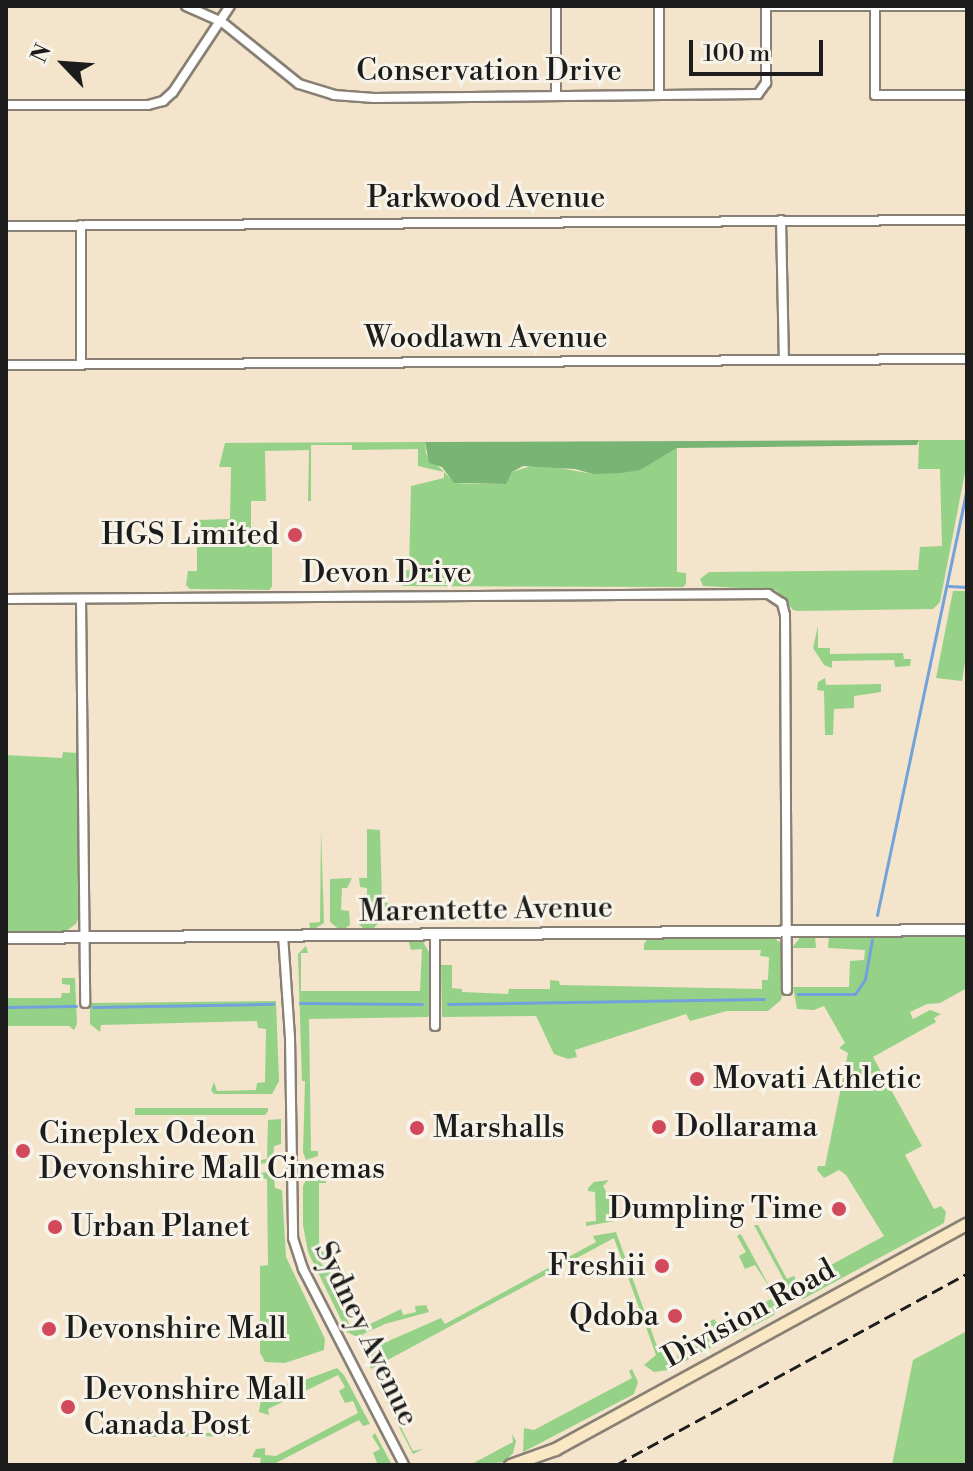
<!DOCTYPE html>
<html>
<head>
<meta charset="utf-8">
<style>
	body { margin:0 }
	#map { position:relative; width:973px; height:1471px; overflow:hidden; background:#f3e4cb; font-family:"Libre Bodoni",serif }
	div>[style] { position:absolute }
	.green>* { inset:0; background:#95d288 }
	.forest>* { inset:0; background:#78b474 }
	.stream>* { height:3px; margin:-1.5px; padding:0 1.5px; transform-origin:1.5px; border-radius:1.5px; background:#72a1db }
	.roads { filter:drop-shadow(2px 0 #888074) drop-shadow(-2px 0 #888074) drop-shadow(0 2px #888074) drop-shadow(0 -2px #888074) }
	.minor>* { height:8px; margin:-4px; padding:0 4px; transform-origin:4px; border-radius:4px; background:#fff }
	.tertiary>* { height:10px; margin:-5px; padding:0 5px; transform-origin:5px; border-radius:5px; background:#fff }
	.secondary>* { height:11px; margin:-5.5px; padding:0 5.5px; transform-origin:5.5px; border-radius:5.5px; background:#fae7c3 }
	.rail>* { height:3px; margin-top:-1.5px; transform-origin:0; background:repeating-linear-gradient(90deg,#1c1c1c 0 12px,transparent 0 18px) }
	.dots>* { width:22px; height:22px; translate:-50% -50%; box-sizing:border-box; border:4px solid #f7f3e8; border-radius:50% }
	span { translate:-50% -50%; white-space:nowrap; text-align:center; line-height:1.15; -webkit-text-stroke:6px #f7f3e8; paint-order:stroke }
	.street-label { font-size:30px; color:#1c1c1c }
	.poi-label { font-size:30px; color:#1c1c1c }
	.right { translate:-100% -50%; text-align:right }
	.left { translate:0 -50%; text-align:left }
	.frame { position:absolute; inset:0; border:8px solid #1c1c1c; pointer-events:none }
	.north { position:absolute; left:24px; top:24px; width:80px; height:80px; -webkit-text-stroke:6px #f7f3e8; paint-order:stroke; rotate:295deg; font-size:22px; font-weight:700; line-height:32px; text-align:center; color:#1c1c1c }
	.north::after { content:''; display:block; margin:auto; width:28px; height:36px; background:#1c1c1c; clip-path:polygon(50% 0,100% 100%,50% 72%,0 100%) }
	.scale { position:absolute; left:689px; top:40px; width:134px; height:36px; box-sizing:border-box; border:4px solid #1c1c1c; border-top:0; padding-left:10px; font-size:24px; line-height:28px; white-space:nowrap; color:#1c1c1c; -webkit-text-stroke:6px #f7f3e8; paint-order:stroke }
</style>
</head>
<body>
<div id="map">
	<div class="green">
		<i style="clip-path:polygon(919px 440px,967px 440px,967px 462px,940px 602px,933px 609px,798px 611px,793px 610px,776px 590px,703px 586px,700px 579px,709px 572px,918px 570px,920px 547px,942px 546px,940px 469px,918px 469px)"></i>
		<i style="clip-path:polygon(425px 442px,426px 454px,455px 483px,468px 484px,505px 484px,512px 472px,537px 464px,593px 474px,658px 459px,677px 448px,677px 572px,686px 573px,686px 584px,683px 587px,402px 586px,400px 571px,409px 570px,411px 486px,444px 478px,444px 472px,418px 466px,418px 449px,352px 450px,352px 445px,311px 445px,311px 501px,308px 501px,309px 450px,265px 451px,266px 501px,251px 501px,251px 547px,272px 547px,272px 587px,269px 590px,190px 589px,186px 585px,188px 571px,197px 571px,197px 520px,230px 519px,231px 467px,219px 467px,225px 443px)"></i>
		<i style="clip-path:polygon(953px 591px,967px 591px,967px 649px,962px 681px,936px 678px)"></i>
		<i style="clip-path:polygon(818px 626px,818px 648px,830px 648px,830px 654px,903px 653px,904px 659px,911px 659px,910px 666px,895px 667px,894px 660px,832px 661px,832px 668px,824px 665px,813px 648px)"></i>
		<i style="clip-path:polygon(825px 678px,826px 685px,881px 684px,881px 692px,854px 696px,854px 708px,834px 709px,833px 735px,825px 735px,824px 691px,817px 690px,818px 682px)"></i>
		<i style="clip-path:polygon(63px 752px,78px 753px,79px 917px,76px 924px,63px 933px,6px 933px,6px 755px,62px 758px)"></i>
		<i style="clip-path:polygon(321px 829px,324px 923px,311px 931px,309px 923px,320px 922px)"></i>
		<i style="clip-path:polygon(367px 829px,380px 830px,382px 902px,388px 903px,384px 917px,372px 930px,365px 930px,359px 924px,360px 911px,367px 910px,367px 888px,360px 887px,359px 878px,367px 878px)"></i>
		<i style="clip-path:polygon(352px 878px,347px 888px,342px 888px,341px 910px,349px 911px,350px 925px,341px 931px,330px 922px,330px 879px)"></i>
		<i style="clip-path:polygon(967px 935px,967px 988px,940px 1003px,927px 1004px,910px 1012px,913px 1019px,930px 1010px,941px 1014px,934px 1018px,936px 1022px,873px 1057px,922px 1146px,905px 1155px,934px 1209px,941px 1206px,946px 1212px,944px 1223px,803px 1299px,793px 1297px,754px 1225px,758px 1225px,787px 1279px,794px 1276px,798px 1283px,884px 1236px,846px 1175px,839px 1170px,824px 1178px,817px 1170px,818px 1166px,825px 1166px,848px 1053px,839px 1048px,845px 1043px,824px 1006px,814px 1010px,797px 1009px,793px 987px,849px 987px,850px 961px,864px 960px,865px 950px,828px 948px,829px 936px)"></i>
		<i style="clip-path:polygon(801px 936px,815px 936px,816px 948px,792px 948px)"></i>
		<i style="clip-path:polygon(772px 937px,781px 943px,783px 990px,781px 1000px,768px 1011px,727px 1011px,690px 1021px,686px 1014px,575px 1050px,577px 1057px,568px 1059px,554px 1054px,536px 1016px,442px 1017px,441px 965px,452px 965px,452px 988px,462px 989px,462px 992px,508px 994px,509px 989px,550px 989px,550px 980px,559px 981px,560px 985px,762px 989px,762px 980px,768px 980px,769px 957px,760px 956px,761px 950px,644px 950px,644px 944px,648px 938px)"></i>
		<i style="clip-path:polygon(408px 939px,423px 942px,430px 954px,431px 1012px,428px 1017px,309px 1019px,311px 1151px,318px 1151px,318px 1156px,306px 1160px,303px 1152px,305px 1081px,302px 1081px,298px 954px,306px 946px,308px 953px,301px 953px,301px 991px,420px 991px,422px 949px,411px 950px)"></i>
		<i style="clip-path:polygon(62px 978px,75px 978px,77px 1024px,74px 1030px,69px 1026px,6px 1026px,6px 998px,61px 998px,62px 993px,70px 993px,70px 985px,62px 984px)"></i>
		<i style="clip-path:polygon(276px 1001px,279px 1081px,272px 1094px,214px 1094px,211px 1090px,214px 1082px,217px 1091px,256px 1090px,257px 1083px,265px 1082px,266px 1029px,258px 1028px,257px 1021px,101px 1025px,100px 1032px,90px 1024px,90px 1003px)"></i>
		<i style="clip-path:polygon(135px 1108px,268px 1108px,268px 1111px,265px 1115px,135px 1115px)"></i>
		<i style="clip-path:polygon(281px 1119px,281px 1144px,274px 1146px,273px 1161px,261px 1164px,261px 1160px,267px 1159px,268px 1120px)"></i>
		<i style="clip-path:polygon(267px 1172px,274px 1178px,275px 1188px,282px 1190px,286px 1257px,325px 1339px,324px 1350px,285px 1363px,265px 1362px,260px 1353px,260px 1266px,268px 1265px,267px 1179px,261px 1178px,261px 1173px)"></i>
		<i style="clip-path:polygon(307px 1178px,326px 1178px,326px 1183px,319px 1183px,319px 1251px,327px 1252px,319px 1260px,323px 1266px,331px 1262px,336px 1270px,325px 1277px,350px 1325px,363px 1318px,368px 1325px,401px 1309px,403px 1315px,416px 1312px,415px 1306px,426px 1305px,429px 1312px,385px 1324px,357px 1337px,347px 1332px,308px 1252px,303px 1225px,303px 1186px)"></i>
		<i style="clip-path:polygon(609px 1180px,603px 1186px,618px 1214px,626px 1212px,626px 1219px,586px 1226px,586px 1222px,596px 1221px,595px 1192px,588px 1191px,588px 1188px,594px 1182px)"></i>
		<i style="clip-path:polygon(616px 1232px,659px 1352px,666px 1350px,670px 1359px,668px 1370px,654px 1372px,644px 1365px,656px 1355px,614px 1238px,371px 1369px,366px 1361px,368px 1350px,441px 1318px,445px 1324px,596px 1242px,593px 1236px)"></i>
		<i style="clip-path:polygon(740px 1234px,742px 1236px,772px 1291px,755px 1265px,745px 1269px,739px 1256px,746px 1252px,737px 1236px)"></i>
		<i style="clip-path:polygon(771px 1299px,778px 1305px,774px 1315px,678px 1365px,677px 1346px,709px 1332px,705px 1324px,714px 1319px,719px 1327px)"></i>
		<i style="clip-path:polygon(967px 1331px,967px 1465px,892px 1465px,913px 1360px)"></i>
		<i style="clip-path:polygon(337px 1368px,344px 1375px,370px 1424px,363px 1426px,359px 1420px,272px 1465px,260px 1465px,261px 1458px,252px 1457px,256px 1449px,265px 1448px,265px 1455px,276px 1456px,358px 1413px,353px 1401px,345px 1403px,339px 1391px,345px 1387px,338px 1375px,268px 1409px,269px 1415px,259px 1412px,263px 1387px,299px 1382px)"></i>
		<i style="clip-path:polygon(632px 1369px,638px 1382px,634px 1394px,523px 1452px,524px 1428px,534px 1430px,632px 1378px,629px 1371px)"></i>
		<i style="clip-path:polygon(388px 1384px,390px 1388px,383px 1392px,413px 1451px,423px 1449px,413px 1454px,379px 1388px)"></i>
		<i style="clip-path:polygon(234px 1426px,245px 1428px,241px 1436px,127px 1437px,128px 1433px,234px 1433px)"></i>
		<i style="clip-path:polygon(375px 1433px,392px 1465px,378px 1465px,373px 1453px,380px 1449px,372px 1436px)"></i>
		<i style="clip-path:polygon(512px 1434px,516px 1441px,513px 1453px,504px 1462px,470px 1465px,513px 1442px)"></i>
	</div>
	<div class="forest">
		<i style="clip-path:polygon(919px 440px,917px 445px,677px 448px,640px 470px,621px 473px,593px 474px,575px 469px,523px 466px,512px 472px,506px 484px,454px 483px,442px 467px,429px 463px,425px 442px)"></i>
	</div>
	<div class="stream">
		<i style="left:949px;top:586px;width:18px;rotate:3deg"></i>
		<i style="left:877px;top:915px;width:435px;rotate:-78.1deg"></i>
		<i style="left:798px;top:994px;width:57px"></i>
		<i style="left:855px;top:994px;width:18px;rotate:-56deg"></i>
		<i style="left:865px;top:979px;width:40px;rotate:-80deg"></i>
		<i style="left:300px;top:1003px;width:122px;rotate:0.5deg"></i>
		<i style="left:448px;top:1004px;width:316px;rotate:-0.9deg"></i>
		<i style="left:6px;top:1007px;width:70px;rotate:-0.8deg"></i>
		<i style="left:93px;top:1007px;width:180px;rotate:-1deg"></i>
	</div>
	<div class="roads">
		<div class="minor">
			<i style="left:186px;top:6px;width:39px;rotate:24deg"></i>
			<i style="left:222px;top:22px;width:99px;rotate:38.8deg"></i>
			<i style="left:299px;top:84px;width:37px;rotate:17deg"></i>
			<i style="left:334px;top:95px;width:40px;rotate:4.3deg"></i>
			<i style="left:374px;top:98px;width:384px;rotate:-0.6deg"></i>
			<i style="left:758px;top:94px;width:14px;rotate:-54deg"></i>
			<i style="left:766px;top:83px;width:77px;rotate:-90deg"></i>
			<i style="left:556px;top:6px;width:89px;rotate:90deg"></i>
			<i style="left:659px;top:6px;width:89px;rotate:90deg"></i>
			<i style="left:766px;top:6px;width:201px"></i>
			<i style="left:875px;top:6px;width:89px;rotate:90deg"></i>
			<i style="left:875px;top:95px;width:92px"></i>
			<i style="left:6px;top:105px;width:142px"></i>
			<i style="left:148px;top:105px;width:16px;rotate:-15deg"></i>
			<i style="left:163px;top:101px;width:13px;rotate:-42deg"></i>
			<i style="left:173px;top:92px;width:103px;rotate:-56.5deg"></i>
			<i style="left:781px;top:220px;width:140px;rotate:88.8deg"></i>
			<i style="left:81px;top:225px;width:139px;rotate:90deg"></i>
			<i style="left:6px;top:226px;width:961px;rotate:-0.36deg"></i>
			<i style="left:6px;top:365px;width:961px;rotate:-0.36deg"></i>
			<i style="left:6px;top:599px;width:762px;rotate:-0.38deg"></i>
			<i style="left:768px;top:594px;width:17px;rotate:33deg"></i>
			<i style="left:782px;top:603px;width:12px;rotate:76deg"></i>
			<i style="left:785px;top:615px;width:375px;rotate:89.7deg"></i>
			<i style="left:81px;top:599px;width:404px;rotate:89.4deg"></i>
			<i style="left:435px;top:934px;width:92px;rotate:90deg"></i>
			<i style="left:283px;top:935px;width:103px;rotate:86.1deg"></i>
			<i style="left:290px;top:1038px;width:200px;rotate:89.1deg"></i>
			<i style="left:293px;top:1238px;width:33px;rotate:72deg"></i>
			<i style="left:303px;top:1269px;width:220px;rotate:62.7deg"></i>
		</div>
		<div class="tertiary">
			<i style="left:6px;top:938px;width:961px;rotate:-0.48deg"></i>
		</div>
		<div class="secondary">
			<i style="left:510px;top:1465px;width:48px;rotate:-19.6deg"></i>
			<i style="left:555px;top:1449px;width:470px;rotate:-28.7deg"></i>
		</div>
	</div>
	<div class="rail">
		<i style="left:616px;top:1465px;width:400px;rotate:-28.6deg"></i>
	</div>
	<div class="dots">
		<i style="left:295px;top:535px;background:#d1495b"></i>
		<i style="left:697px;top:1079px;background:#d1495b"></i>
		<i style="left:659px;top:1127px;background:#d1495b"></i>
		<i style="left:417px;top:1128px;background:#d1495b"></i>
		<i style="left:23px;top:1151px;background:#d1495b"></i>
		<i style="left:839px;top:1209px;background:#d1495b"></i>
		<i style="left:55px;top:1227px;background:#d1495b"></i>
		<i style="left:662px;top:1266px;background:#d1495b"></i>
		<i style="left:675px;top:1316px;background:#d1495b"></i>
		<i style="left:49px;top:1329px;background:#d1495b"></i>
		<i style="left:68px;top:1407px;background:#d1495b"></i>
	</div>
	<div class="street-label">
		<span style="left:489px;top:71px">Conservation Drive</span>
		<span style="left:486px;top:198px">Parkwood Avenue</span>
		<span style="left:486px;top:338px">Woodlawn Avenue</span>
		<span style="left:387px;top:573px">Devon Drive</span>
		<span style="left:486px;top:910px;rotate:-1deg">Marentette Avenue</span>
		<span style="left:749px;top:1314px;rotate:-29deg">Division Road</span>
		<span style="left:366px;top:1334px;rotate:64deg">Sydney Avenue</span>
	</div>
	<div class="poi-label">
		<span class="right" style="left:279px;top:535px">HGS Limited</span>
		<span class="left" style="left:713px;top:1079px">Movati Athletic</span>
		<span class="left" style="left:675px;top:1127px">Dollarama</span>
		<span class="left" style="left:433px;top:1128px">Marshalls</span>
		<span class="left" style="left:39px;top:1151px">Cineplex Odeon<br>Devonshire Mall Cinemas</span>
		<span class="right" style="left:823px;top:1209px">Dumpling Time</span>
		<span class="left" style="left:71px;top:1227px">Urban Planet</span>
		<span class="right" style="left:646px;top:1266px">Freshii</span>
		<span class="right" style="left:659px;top:1316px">Qdoba</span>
		<span class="left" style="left:65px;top:1329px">Devonshire Mall</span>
		<span class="left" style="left:84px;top:1407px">Devonshire Mall<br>Canada Post</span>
	</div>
	<div class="frame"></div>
	<div class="north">N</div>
	<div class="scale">100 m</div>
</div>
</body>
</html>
